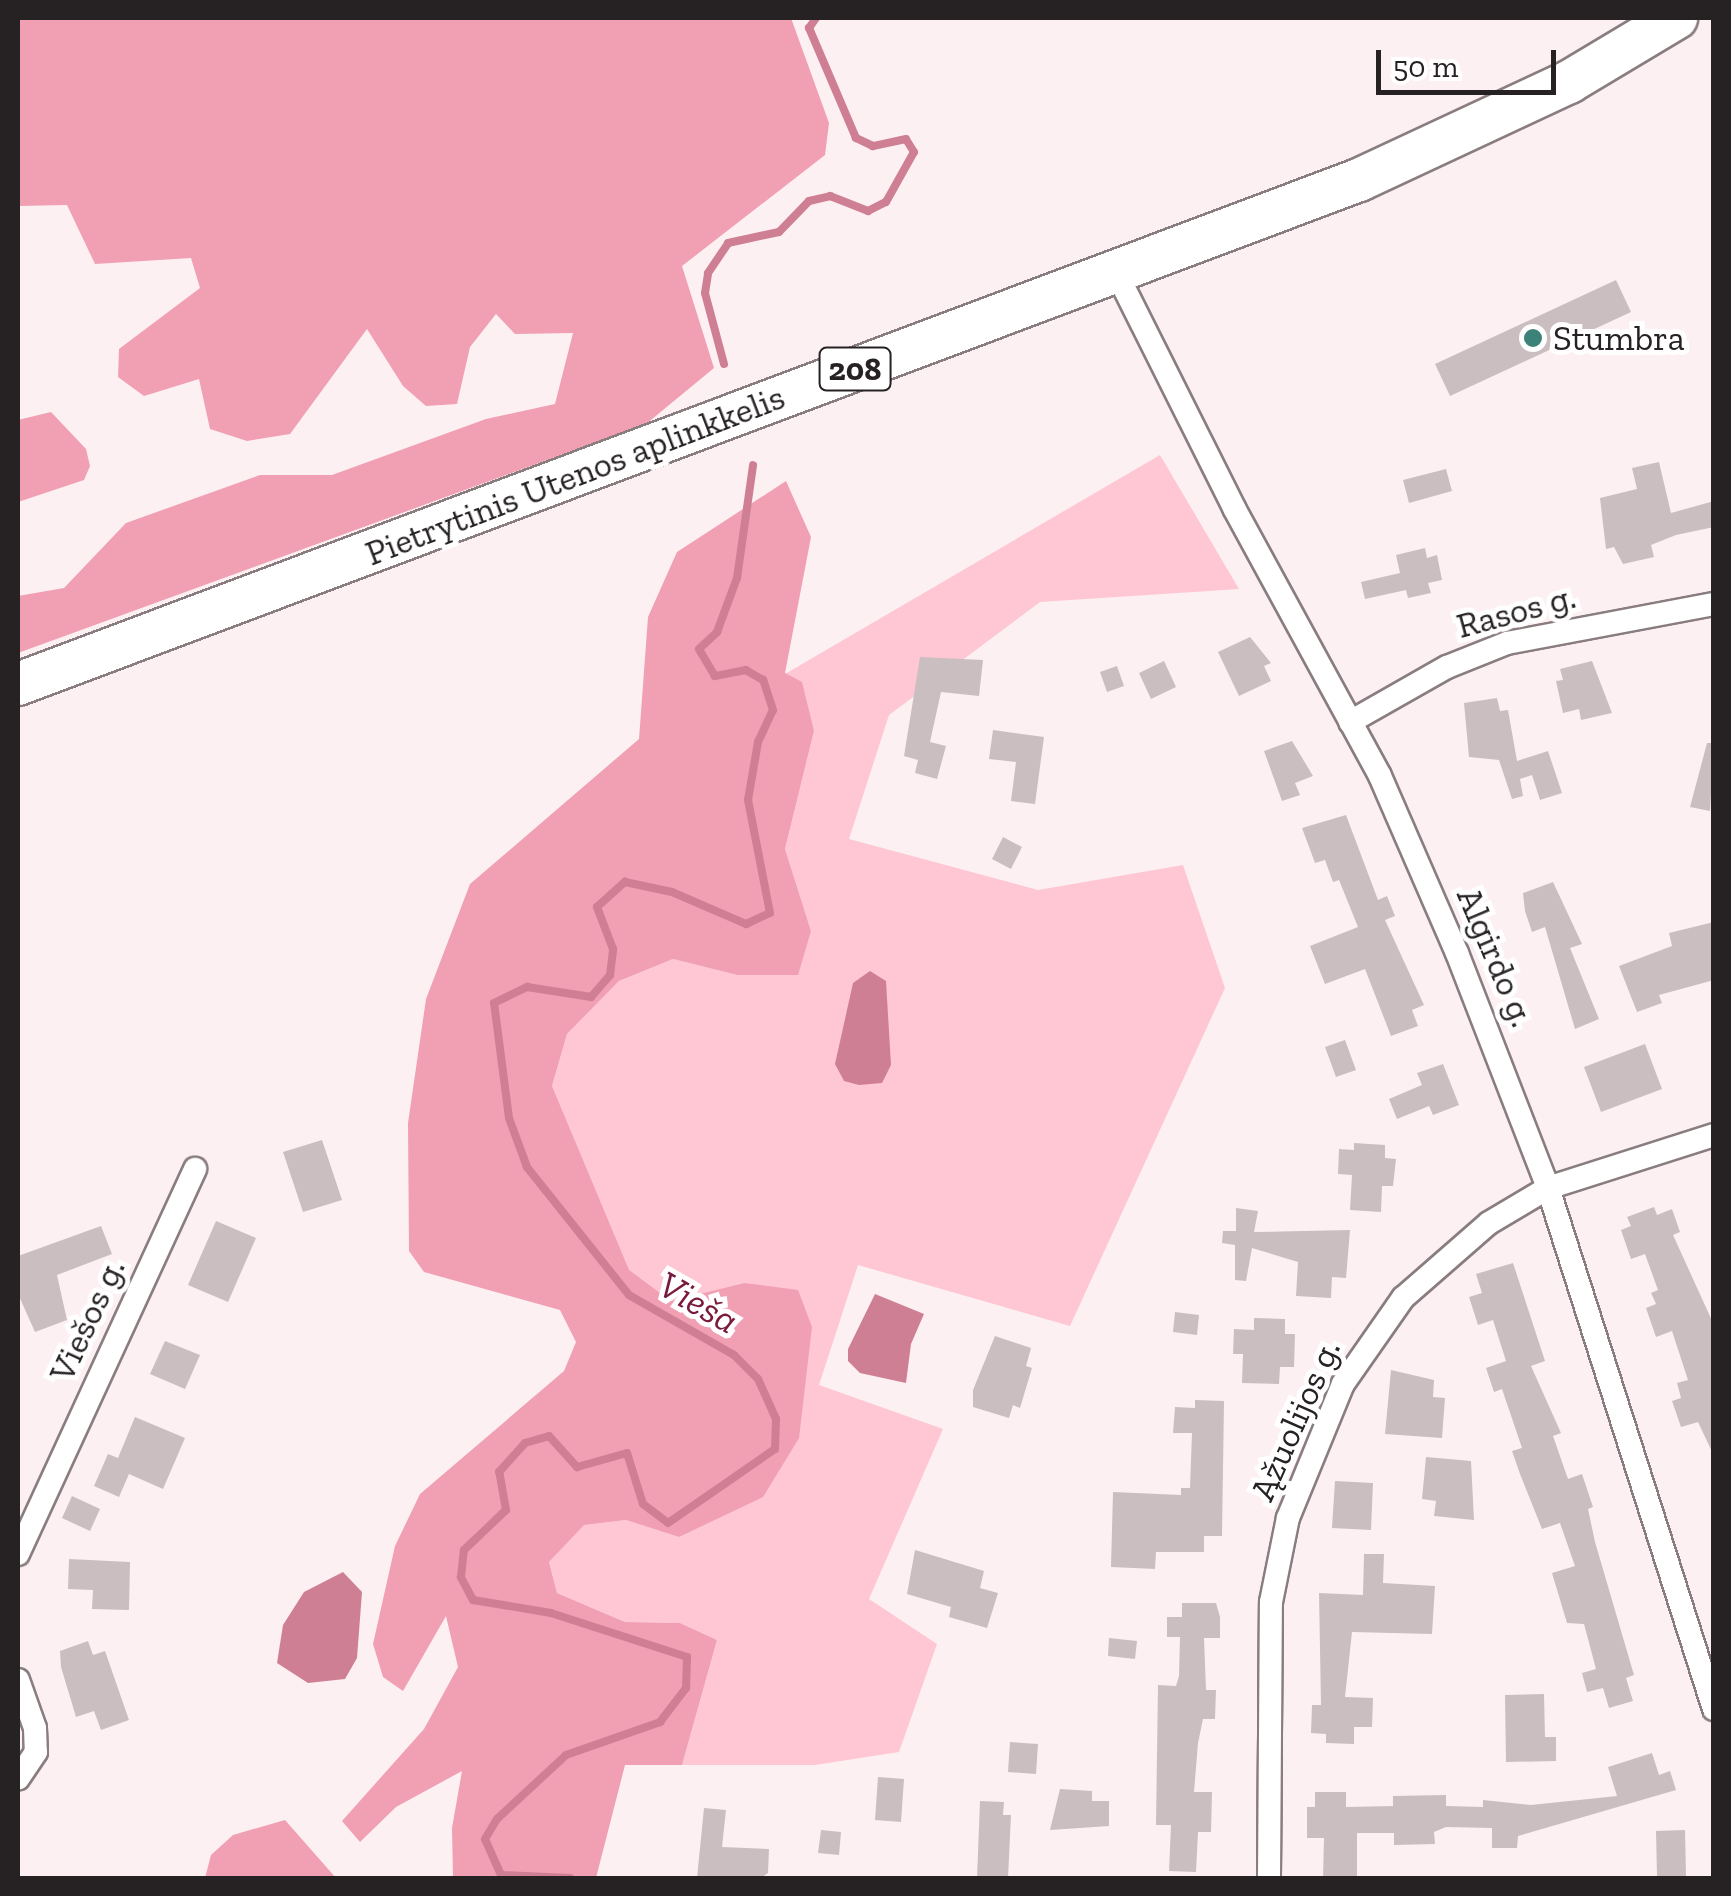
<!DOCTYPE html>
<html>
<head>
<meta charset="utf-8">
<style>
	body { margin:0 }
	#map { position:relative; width:1731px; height:1896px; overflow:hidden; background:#fdf0f2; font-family:"Zilla Slab",serif }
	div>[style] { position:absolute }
	.green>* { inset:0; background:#fec7d3 }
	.forest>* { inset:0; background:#f19fb3 }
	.water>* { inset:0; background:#cf7f93 }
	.stream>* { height:8px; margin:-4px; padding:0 4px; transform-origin:4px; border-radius:4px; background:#cf7f93 }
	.building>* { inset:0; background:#cabec0 }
	.roads { filter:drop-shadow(2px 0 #897d7f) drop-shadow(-2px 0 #897d7f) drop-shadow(0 2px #897d7f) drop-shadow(0 -2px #897d7f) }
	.street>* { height:22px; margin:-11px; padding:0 11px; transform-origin:11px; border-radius:11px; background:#fff }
	.highway>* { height:42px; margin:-21px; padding:0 21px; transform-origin:21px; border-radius:21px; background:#fff }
	.dots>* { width:28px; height:28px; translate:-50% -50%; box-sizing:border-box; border:5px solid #fff; border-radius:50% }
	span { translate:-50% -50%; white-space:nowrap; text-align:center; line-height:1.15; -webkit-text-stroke:10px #fff; paint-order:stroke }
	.shield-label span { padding:2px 8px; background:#fff; border:2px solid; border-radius:8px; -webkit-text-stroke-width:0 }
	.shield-label { font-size:32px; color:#262223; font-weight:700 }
	.poi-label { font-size:35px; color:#262223 }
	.left { translate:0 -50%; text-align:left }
	.street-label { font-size:35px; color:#262223 }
	.water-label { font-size:38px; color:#791a3d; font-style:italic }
	.frame { position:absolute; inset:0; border:20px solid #262223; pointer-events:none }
	.scale { position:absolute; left:1376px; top:50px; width:180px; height:45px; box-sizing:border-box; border:5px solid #262223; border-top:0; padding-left:12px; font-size:30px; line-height:35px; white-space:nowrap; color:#262223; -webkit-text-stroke:8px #fff; paint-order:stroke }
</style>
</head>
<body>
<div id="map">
	<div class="green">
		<i style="clip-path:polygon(1160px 455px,1239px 589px,1040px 602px,889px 715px,849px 839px,1038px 890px,1183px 865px,1225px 988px,1070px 1326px,858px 1265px,819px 1385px,943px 1429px,869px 1599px,937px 1644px,899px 1752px,815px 1765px,682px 1765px,717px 1640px,680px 1623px,625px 1622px,557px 1593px,549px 1562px,583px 1525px,626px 1520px,679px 1537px,744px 1283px,671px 1301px,628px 1270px,552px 1086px,567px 1034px,619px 981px,673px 959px,737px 975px,811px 931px,785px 849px,814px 731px,785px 674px)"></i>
	</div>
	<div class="forest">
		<i style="clip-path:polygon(18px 18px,791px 18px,829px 123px,825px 155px,682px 266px,714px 368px,646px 424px,18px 653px,18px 596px,64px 588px,126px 523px,260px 475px,332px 475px,486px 419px,555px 404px,573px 333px,515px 334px,496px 314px,470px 347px,457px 404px,426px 406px,403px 386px,367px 329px,290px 434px,247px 441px,210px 429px,199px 379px,144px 396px,118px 377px,119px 349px,200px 288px,191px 258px,95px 264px,67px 205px,18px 206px)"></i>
		<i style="clip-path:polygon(51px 412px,86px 449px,90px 466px,84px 480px,18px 502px,18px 420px)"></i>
		<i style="clip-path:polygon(786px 481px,811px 537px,785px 673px,802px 682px,814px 731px,785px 849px,811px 931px,798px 975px,737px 975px,673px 959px,619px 981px,567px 1034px,552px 1086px,629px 1270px,671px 1301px,744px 1283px,798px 1290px,812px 1327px,799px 1438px,763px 1497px,679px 1537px,626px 1520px,584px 1525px,549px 1562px,557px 1593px,625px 1622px,680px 1623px,717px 1640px,682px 1765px,625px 1765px,596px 1878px,453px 1878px,452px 1828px,462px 1771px,396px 1807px,360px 1842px,342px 1821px,424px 1729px,458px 1667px,446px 1616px,403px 1691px,383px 1677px,373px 1644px,395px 1546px,420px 1494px,564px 1371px,576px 1342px,560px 1310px,424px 1272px,409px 1251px,408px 1123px,426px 999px,470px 884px,639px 739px,648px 617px,677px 552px)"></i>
		<i style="clip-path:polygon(285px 1820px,336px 1878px,205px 1878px,211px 1855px,233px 1835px)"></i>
	</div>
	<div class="water">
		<i style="clip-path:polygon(870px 971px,886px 981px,891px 1065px,882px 1083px,859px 1085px,844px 1081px,835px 1064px,853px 983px)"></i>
		<i style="clip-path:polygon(875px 1294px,924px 1314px,911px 1344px,906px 1383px,860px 1373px,848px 1361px,848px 1349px)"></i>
		<i style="clip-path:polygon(343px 1572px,362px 1592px,357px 1658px,345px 1679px,308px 1683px,277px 1663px,283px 1625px,304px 1592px)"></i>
	</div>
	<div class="stream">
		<i style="left:724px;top:364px;width:73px;rotate:-105deg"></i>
		<i style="left:705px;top:293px;width:20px;rotate:-81deg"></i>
		<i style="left:708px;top:273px;width:36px;rotate:-56deg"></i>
		<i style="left:728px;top:243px;width:52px;rotate:-12.2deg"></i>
		<i style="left:779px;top:232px;width:43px;rotate:-45.9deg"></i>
		<i style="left:809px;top:201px;width:22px;rotate:-13deg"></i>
		<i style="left:830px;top:196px;width:41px;rotate:21.5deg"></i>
		<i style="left:868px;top:211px;width:20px;rotate:-27deg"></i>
		<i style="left:886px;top:202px;width:57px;rotate:-60.8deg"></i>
		<i style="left:914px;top:152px;width:15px;rotate:-122deg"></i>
		<i style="left:906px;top:139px;width:34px;rotate:168deg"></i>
		<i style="left:873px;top:146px;width:19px;rotate:-155deg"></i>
		<i style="left:856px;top:138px;width:120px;rotate:-113.1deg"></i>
		<i style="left:809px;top:28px;width:12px;rotate:-55deg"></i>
		<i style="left:570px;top:1878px;width:69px;rotate:-177.5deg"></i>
		<i style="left:501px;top:1875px;width:39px;rotate:-114deg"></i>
		<i style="left:485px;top:1839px;width:23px;rotate:-59deg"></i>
		<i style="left:497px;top:1819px;width:94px;rotate:-42.8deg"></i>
		<i style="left:566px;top:1755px;width:100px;rotate:-19.3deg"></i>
		<i style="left:660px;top:1722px;width:43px;rotate:-52.6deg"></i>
		<i style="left:686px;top:1688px;width:31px;rotate:-88deg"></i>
		<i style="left:687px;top:1657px;width:143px;rotate:-162.1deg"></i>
		<i style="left:551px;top:1613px;width:79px;rotate:-170.5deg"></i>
		<i style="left:473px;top:1600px;width:26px;rotate:-118deg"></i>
		<i style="left:461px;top:1577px;width:27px;rotate:-84deg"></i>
		<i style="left:464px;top:1550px;width:58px;rotate:-43.6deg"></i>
		<i style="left:506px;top:1510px;width:39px;rotate:-100deg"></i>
		<i style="left:499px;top:1472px;width:39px;rotate:-48deg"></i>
		<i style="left:525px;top:1443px;width:25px;rotate:-16deg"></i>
		<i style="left:549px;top:1436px;width:42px;rotate:47.9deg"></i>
		<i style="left:577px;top:1467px;width:52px;rotate:-15.6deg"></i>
		<i style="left:627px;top:1453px;width:53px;rotate:72.6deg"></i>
		<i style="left:643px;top:1504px;width:31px;rotate:37deg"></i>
		<i style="left:668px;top:1523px;width:130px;rotate:-34.7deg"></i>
		<i style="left:775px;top:1449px;width:30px;rotate:-88deg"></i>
		<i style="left:776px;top:1419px;width:44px;rotate:-114.2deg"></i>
		<i style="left:758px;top:1379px;width:34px;rotate:-135deg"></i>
		<i style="left:734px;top:1355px;width:121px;rotate:-150.3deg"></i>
		<i style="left:629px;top:1295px;width:164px;rotate:-128.6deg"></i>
		<i style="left:527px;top:1167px;width:52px;rotate:-110.2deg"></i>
		<i style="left:509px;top:1118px;width:116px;rotate:-97.4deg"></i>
		<i style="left:494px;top:1003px;width:37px;rotate:-26deg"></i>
		<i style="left:527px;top:987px;width:65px;rotate:8.9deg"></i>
		<i style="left:591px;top:997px;width:29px;rotate:-49deg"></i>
		<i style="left:610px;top:975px;width:26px;rotate:-83deg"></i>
		<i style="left:613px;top:949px;width:45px;rotate:-110.9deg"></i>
		<i style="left:597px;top:907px;width:38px;rotate:-42deg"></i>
		<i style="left:625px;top:882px;width:48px;rotate:12deg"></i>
		<i style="left:672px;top:892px;width:81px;rotate:23.4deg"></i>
		<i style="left:746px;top:924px;width:26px;rotate:-25deg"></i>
		<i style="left:770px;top:913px;width:115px;rotate:-101deg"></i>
		<i style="left:748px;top:800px;width:59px;rotate:-80.2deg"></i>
		<i style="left:758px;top:742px;width:35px;rotate:-65deg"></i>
		<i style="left:773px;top:710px;width:32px;rotate:-108deg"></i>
		<i style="left:763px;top:680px;width:20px;rotate:-150deg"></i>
		<i style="left:746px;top:670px;width:32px;rotate:169deg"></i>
		<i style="left:715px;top:676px;width:31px;rotate:-121deg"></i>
		<i style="left:699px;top:649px;width:25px;rotate:-43deg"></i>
		<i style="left:717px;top:632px;width:58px;rotate:-69.7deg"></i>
		<i style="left:737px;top:578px;width:114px;rotate:-81.9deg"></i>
	</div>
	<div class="building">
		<i style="clip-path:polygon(1616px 280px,1631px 312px,1450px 396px,1435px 364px)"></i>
		<i style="clip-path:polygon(1659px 462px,1671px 513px,1714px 501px,1714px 527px,1676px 535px,1651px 545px,1654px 557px,1623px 564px,1614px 547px,1606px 549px,1600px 498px,1637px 489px,1632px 468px)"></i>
		<i style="clip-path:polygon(1446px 469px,1452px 491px,1409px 503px,1403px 480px)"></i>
		<i style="clip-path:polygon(1425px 548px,1427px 558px,1437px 555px,1442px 580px,1428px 583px,1431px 593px,1408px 598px,1406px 590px,1365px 599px,1361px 582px,1400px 573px,1396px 555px)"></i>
		<i style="clip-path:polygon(1250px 637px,1271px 663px,1264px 666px,1271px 681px,1239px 696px,1218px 652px)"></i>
		<i style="clip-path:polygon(920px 657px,983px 660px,979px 696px,941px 692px,930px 742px,946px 746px,937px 779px,915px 773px,918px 760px,904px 756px)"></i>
		<i style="clip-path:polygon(1164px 661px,1176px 687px,1151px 699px,1139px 673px)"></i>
		<i style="clip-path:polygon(1592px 661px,1612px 713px,1581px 720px,1579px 709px,1563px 713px,1556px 681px,1563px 680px,1560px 669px)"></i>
		<i style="clip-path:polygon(1117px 666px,1124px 686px,1107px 692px,1100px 672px)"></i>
		<i style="clip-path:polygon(1497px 698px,1500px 711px,1508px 710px,1517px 761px,1548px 751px,1562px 793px,1540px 800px,1532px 775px,1520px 779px,1523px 796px,1512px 799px,1499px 760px,1469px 757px,1464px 703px)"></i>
		<i style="clip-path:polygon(993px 730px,1044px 737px,1035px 804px,1011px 801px,1016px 762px,989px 759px)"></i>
		<i style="clip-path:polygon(1292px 741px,1313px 776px,1295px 783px,1300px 795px,1282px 801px,1264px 751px)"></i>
		<i style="clip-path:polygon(1707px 743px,1714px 743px,1710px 811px,1690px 807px)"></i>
		<i style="clip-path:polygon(1346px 815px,1378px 900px,1387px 896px,1395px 916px,1385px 920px,1424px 1005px,1412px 1010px,1418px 1026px,1391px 1036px,1365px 969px,1325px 984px,1310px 946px,1358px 927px,1339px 880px,1333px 882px,1325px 860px,1315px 863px,1302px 828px)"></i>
		<i style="clip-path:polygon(1003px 837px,1022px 847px,1011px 869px,992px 859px)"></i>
		<i style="clip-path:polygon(1553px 882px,1582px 944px,1570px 948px,1599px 1019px,1575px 1029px,1545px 927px,1532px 932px,1525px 911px,1523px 893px)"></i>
		<i style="clip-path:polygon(1714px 922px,1714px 980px,1659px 995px,1662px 1003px,1637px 1012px,1619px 966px,1672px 946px,1669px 933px)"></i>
		<i style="clip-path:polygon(1345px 1040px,1356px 1070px,1336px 1077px,1325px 1047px)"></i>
		<i style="clip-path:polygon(1645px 1044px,1662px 1089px,1601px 1112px,1584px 1067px)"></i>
		<i style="clip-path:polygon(1443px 1064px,1459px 1105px,1433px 1115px,1429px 1106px,1397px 1119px,1389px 1099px,1422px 1085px,1417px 1073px)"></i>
		<i style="clip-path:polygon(322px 1140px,342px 1200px,303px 1212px,283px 1152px)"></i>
		<i style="clip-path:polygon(1354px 1143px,1385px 1145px,1385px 1158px,1396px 1159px,1393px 1186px,1382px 1186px,1381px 1212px,1350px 1210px,1352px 1175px,1338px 1174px,1339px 1149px,1354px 1150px)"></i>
		<i style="clip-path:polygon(1654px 1207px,1657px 1215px,1672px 1209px,1680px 1232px,1673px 1235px,1714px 1325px,1714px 1456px,1698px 1422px,1681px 1427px,1672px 1401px,1681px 1398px,1677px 1383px,1688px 1380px,1672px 1331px,1656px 1337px,1646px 1308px,1656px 1304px,1651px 1293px,1658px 1290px,1645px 1254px,1631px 1259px,1621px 1230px,1631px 1226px,1627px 1217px)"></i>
		<i style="clip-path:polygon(1236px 1208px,1258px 1211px,1254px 1232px,1350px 1230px,1346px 1278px,1332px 1277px,1331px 1298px,1296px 1296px,1298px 1262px,1252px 1248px,1246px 1281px,1235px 1280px,1235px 1245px,1222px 1243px,1223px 1231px,1236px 1231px)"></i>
		<i style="clip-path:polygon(216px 1221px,256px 1238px,228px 1302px,188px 1285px)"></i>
		<i style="clip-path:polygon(101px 1226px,112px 1254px,57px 1275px,67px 1320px,35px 1332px,18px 1294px,18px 1256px)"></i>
		<i style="clip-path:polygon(1513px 1263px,1545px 1361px,1531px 1366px,1561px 1433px,1553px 1436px,1568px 1479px,1582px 1474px,1593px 1507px,1588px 1509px,1595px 1542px,1634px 1675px,1626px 1678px,1633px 1701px,1609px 1708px,1603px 1688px,1587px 1692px,1582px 1673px,1596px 1669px,1584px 1624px,1567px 1623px,1552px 1573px,1575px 1566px,1560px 1523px,1542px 1529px,1520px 1474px,1512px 1451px,1522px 1448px,1502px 1389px,1494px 1392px,1486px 1368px,1506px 1361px,1493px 1320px,1478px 1325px,1469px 1297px,1482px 1293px,1476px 1274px)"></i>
		<i style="clip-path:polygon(1175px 1312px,1199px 1315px,1197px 1335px,1173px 1332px)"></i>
		<i style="clip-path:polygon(1254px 1318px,1285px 1319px,1285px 1334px,1295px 1334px,1294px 1367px,1280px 1367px,1279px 1384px,1242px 1383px,1243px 1354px,1233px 1354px,1234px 1329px,1254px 1330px)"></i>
		<i style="clip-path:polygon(995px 1336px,1031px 1348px,1026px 1366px,1032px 1368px,1020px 1408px,1013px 1405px,1009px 1418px,973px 1407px,973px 1390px)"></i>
		<i style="clip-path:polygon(165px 1341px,200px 1355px,185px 1389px,150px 1374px)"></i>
		<i style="clip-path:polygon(1391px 1370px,1434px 1380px,1433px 1397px,1445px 1398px,1442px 1438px,1385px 1434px)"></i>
		<i style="clip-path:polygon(1195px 1400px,1224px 1401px,1222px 1536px,1204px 1536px,1204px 1552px,1156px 1552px,1155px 1569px,1111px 1567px,1113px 1492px,1181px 1495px,1181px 1488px,1190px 1488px,1192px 1433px,1173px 1433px,1175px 1407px,1195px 1408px)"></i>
		<i style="clip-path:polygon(135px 1417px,185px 1438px,163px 1489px,129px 1474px,119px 1497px,94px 1486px,108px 1454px,118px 1458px)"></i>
		<i style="clip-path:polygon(1426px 1457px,1471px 1461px,1474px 1520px,1434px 1516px,1436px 1501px,1422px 1499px)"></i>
		<i style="clip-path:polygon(1335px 1481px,1373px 1483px,1371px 1530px,1332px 1528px)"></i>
		<i style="clip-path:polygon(72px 1496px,100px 1509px,90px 1531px,62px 1518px)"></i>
		<i style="clip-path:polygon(915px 1550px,984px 1571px,980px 1588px,998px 1593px,987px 1628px,949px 1617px,951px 1607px,907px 1594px)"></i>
		<i style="clip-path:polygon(1364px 1554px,1384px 1554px,1383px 1583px,1435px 1586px,1432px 1634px,1352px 1632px,1345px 1697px,1373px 1698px,1372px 1727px,1354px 1727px,1354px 1744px,1326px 1743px,1326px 1734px,1311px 1733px,1312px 1705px,1321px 1705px,1319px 1593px,1363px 1595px)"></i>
		<i style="clip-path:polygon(69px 1559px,130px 1562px,129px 1610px,92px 1609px,93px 1590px,68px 1589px)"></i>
		<i style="clip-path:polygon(1182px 1603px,1216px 1603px,1220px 1617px,1220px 1638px,1204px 1638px,1206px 1690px,1216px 1690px,1215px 1719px,1203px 1719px,1198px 1743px,1194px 1792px,1212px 1792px,1211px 1832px,1198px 1832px,1196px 1872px,1169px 1871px,1171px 1825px,1156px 1825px,1158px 1685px,1176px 1686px,1179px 1676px,1180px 1637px,1167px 1637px,1167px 1617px,1182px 1617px)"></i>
		<i style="clip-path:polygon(1109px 1638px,1137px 1641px,1135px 1659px,1108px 1656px)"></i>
		<i style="clip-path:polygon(88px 1641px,93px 1655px,105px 1651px,129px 1720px,101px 1730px,94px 1711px,76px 1717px,61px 1667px,60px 1651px)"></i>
		<i style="clip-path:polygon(1544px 1694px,1545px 1737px,1556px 1737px,1556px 1761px,1506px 1762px,1505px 1695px)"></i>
		<i style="clip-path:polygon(1010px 1742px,1038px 1744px,1036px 1774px,1008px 1772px)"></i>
		<i style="clip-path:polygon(1652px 1753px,1659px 1775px,1670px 1771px,1676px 1790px,1518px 1836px,1517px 1848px,1492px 1848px,1492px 1828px,1446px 1827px,1434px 1832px,1435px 1844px,1394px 1845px,1394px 1833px,1357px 1833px,1357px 1878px,1323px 1878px,1324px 1838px,1307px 1838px,1307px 1807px,1315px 1807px,1315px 1792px,1346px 1792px,1346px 1807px,1393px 1806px,1393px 1796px,1446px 1795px,1446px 1806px,1483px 1807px,1483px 1800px,1531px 1805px,1617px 1796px,1608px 1767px)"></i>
		<i style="clip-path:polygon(878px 1777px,904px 1779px,901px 1822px,875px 1820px)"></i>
		<i style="clip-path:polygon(1060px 1789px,1092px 1791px,1092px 1801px,1109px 1801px,1109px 1826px,1050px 1830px)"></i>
		<i style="clip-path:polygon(980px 1801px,1004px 1802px,1003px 1815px,1011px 1815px,1008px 1878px,977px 1878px)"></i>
		<i style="clip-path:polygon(704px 1808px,726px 1810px,722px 1847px,769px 1849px,768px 1873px,761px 1878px,697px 1878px)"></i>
		<i style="clip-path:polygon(821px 1830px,841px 1832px,839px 1855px,818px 1853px)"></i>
		<i style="clip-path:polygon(1685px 1830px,1686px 1876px,1657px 1876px,1656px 1831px)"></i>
	</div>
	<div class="roads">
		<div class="street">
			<i style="left:1116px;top:272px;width:264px;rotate:63.4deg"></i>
			<i style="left:1234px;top:508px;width:305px;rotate:61.4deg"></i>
			<i style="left:1380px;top:776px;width:193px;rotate:66.5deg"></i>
			<i style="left:1457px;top:953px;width:252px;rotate:68.8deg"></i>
			<i style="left:1548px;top:1188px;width:547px;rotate:72.33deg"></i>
			<i style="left:1350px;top:722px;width:112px;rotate:-29.6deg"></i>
			<i style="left:1447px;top:667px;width:65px;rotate:-21.8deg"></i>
			<i style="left:1507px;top:643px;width:211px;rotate:-10.7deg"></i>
			<i style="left:18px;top:1554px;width:424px;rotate:-65.3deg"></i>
			<i style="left:18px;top:1680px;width:51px;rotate:70.5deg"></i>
			<i style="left:35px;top:1728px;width:24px;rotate:88deg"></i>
			<i style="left:36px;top:1752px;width:32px;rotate:124deg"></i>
			<i style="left:1269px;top:1878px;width:276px;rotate:-89.6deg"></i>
			<i style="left:1271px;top:1602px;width:86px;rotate:-78.6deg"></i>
			<i style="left:1288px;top:1518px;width:145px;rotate:-67.7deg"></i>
			<i style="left:1343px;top:1384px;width:105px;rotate:-55.1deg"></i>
			<i style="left:1403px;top:1298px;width:114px;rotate:-41.1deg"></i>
			<i style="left:1489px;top:1223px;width:69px;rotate:-30.7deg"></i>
			<i style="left:1548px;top:1188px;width:174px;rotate:-17.7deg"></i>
		</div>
		<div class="highway">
			<i style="left:18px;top:684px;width:1433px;rotate:-20.6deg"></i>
			<i style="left:1359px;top:180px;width:232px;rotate:-25deg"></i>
			<i style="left:1569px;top:82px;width:125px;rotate:-30.9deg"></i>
		</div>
	</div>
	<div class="dots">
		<i style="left:1533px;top:338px;background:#3c8278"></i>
	</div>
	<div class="shield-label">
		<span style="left:855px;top:369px">208</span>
	</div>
	<div class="poi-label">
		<span class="left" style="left:1553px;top:338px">Stumbra</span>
	</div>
	<div class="street-label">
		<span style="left:575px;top:475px;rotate:-21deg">Pietrytinis Utenos aplinkkelis</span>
		<span style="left:1516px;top:611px;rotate:-15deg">Rasos g.</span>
		<span style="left:1496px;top:957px;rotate:67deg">Algirdo g.</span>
		<span style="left:87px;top:1320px;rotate:-65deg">Viešos g.</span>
		<span style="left:1295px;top:1420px;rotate:-66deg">Ąžuolijos g.</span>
	</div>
	<div class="water-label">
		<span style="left:698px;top:1303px;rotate:30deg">Vieša</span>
	</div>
	<div class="frame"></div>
	<div class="scale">50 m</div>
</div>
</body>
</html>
